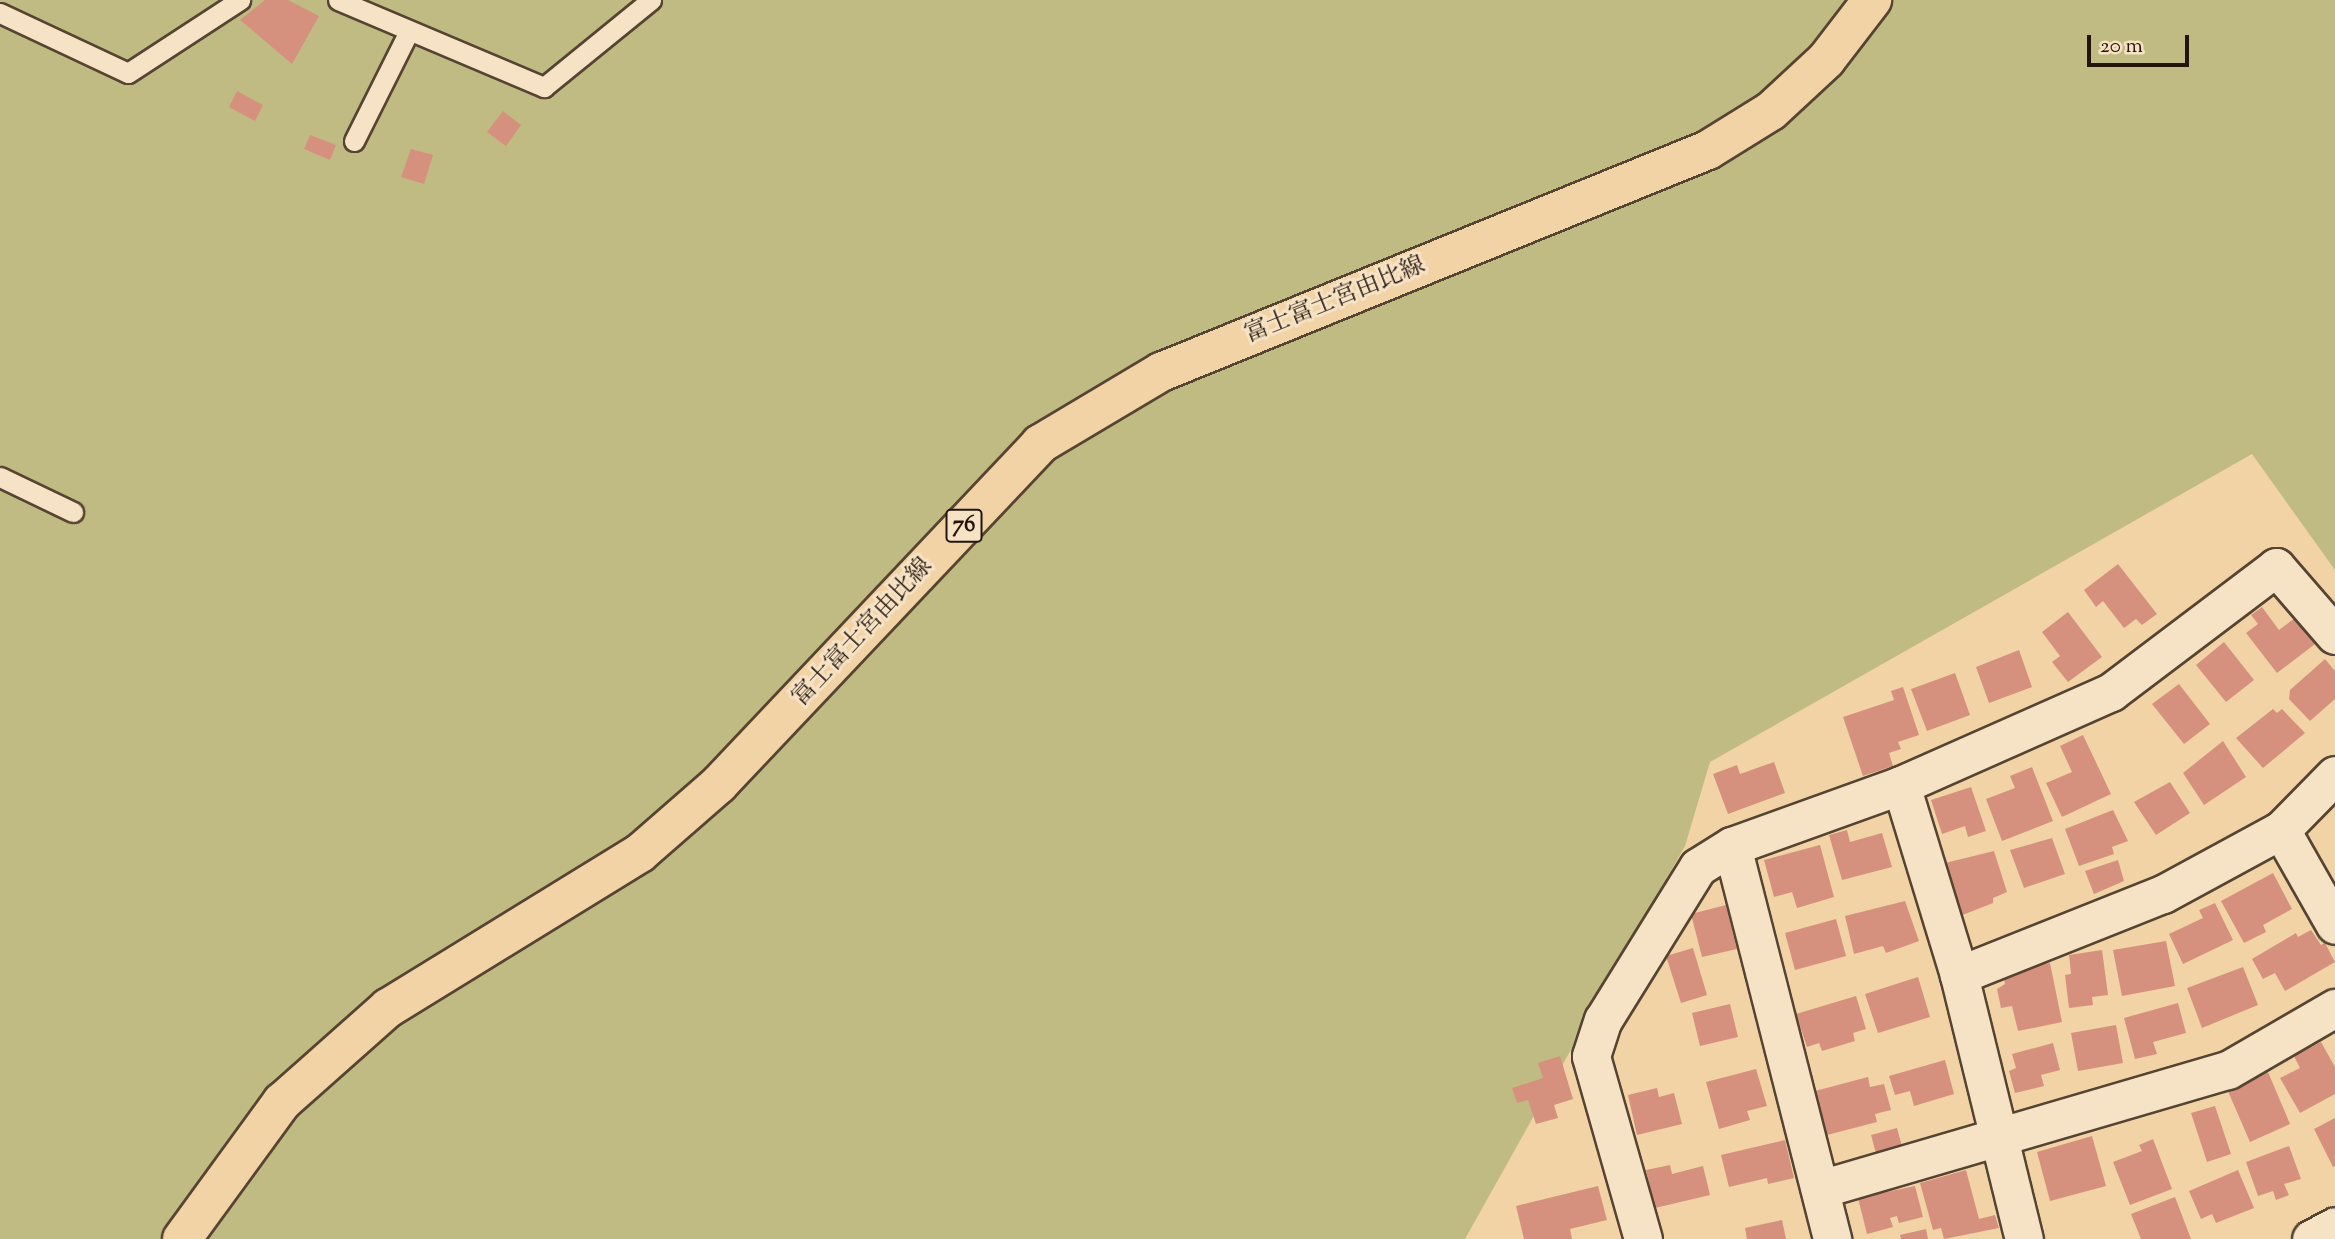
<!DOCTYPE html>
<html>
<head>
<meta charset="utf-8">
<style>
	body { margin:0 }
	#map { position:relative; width:2335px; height:1239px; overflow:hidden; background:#f1d3a6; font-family:"Sorts Mill Goudy","Noto Serif JP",serif }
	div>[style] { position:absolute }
	.green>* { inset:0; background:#c0bb82 }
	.building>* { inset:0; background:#d5917d }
	.roads { filter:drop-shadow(2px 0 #564432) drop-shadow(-2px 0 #564432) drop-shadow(0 2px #564432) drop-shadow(0 -2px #564432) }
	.lane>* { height:19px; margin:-9.5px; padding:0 9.5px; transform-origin:9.5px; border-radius:9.5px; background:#f6e2c5 }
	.street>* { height:37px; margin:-18.5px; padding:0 18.5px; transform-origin:18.5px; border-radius:18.5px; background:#f6e2c5 }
	.primary>* { height:38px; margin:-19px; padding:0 19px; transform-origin:19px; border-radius:19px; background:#f1d3a6 }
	span { translate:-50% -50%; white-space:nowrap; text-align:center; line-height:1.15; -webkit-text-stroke:6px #f6e2c5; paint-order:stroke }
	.shield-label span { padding:2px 5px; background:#f6e2c5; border:2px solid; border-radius:5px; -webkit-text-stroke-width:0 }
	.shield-label { font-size:23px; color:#23150c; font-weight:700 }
	.street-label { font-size:24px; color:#23150c }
	.scale { position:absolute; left:2087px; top:35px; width:102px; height:32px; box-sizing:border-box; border:4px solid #23150c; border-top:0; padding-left:9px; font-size:21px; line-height:24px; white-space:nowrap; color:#23150c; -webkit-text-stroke:5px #f6e2c5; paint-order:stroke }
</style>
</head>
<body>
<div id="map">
	<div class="green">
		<i style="clip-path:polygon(0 0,2335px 0,2335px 570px,2252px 454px,1710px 762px,1685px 846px,1465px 1239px,0 1239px)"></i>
	</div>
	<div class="building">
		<i style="clip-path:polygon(265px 0,288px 0,319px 16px,292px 64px,240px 20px)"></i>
		<i style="clip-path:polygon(237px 91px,263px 105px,255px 121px,229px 107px)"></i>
		<i style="clip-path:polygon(503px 111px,521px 125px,506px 146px,487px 132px)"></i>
		<i style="clip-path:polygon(310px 135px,336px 145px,330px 160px,304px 149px)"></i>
		<i style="clip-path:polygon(411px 149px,433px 155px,424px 184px,401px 177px)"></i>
		<i style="clip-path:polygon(2118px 564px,2157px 614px,2142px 625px,2136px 619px,2124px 628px,2103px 601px,2096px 607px,2084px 590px)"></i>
		<i style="clip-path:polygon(2262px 607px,2279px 630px,2295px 618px,2315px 644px,2277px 673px,2246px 633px,2258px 624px,2251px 615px)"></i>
		<i style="clip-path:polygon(2068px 612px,2102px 657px,2068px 682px,2052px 662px,2060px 656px,2042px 632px)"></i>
		<i style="clip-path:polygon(2224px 642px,2254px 680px,2226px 702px,2196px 665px)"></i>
		<i style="clip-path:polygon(2019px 650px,2032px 687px,1989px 703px,1976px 667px)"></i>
		<i style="clip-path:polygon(2325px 659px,2335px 671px,2335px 699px,2310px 721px,2289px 699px,2290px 690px)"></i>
		<i style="clip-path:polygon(1955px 673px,1970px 715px,1927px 731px,1911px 689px)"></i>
		<i style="clip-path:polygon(2179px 684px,2210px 724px,2184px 744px,2152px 704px)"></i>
		<i style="clip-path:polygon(1903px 687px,1919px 735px,1898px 742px,1901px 749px,1889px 753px,1893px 766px,1863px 776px,1843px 717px,1894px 700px,1891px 691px)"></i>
		<i style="clip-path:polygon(2273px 709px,2277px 713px,2282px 709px,2305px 733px,2263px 768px,2236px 738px)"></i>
		<i style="clip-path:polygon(2083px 735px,2111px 794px,2062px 817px,2046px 783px,2072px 772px,2060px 746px)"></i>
		<i style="clip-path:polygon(2223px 741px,2246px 777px,2204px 805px,2183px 773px)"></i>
		<i style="clip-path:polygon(1774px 762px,1785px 793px,1728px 814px,1713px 774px,1737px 765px,1740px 774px)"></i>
		<i style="clip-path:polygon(2032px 767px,2053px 821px,2002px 841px,1986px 799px,2015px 788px,2010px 776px)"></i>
		<i style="clip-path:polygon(2170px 782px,2190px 813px,2156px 835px,2134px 802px)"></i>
		<i style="clip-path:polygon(1971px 787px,1986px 831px,1968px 837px,1965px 826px,1942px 834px,1931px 800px)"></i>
		<i style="clip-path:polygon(2113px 810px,2128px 841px,2112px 847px,2114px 854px,2079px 866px,2065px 829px)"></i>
		<i style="clip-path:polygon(1847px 830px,1850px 842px,1882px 833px,1892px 867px,1842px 880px,1829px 835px)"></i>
		<i style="clip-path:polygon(2052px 838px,2065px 874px,2024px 888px,2010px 850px)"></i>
		<i style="clip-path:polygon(1820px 845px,1834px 897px,1797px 908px,1792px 892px,1774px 897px,1764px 860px)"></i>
		<i style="clip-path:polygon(1994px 851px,2007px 892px,1993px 898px,1993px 903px,1955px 918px,1937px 865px)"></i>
		<i style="clip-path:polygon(2118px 860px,2124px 881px,2094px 894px,2085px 871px)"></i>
		<i style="clip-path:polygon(2273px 873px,2292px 909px,2263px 925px,2266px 932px,2244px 943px,2221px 901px)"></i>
		<i style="clip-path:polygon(1905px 901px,1919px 941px,1886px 953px,1883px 946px,1854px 954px,1845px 916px)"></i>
		<i style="clip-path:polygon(2215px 903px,2233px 940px,2183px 964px,2169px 934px,2203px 918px,2199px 910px)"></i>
		<i style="clip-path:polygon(1726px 905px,1737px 949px,1702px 957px,1691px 914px)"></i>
		<i style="clip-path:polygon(1836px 919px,1846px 956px,1795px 970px,1785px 933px)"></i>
		<i style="clip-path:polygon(2311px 930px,2321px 945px,2325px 943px,2335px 962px,2285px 991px,2275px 973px,2263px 979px,2252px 959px,2296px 933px,2298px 937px)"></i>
		<i style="clip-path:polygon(2166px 941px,2175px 986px,2122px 996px,2113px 950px)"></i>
		<i style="clip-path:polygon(1693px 948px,1707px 995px,1681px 1003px,1666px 956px)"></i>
		<i style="clip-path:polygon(2102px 950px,2108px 995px,2092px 997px,2093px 1005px,2069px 1008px,2065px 975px,2071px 974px,2069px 955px)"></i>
		<i style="clip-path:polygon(2050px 963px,2062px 1022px,2018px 1031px,2012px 1006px,2001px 1008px,1997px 989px,2005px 984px,2003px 973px)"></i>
		<i style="clip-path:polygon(2243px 967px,2258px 1005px,2202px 1028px,2187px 988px)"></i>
		<i style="clip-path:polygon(1918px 977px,1930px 1017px,1878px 1033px,1865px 994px)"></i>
		<i style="clip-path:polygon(1856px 996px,1866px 1029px,1853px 1033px,1855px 1041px,1822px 1051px,1819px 1043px,1807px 1047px,1796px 1014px)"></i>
		<i style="clip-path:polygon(2178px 1003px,2186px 1033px,2153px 1042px,2157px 1054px,2135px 1059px,2124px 1018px)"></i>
		<i style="clip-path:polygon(1730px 1004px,1738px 1037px,1700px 1046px,1692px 1013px)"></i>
		<i style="clip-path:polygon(2116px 1025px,2123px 1063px,2078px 1071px,2071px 1033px)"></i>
		<i style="clip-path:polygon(2321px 1042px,2335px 1067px,2335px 1094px,2300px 1113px,2280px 1078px,2300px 1068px,2294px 1056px)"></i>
		<i style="clip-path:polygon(2053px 1043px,2060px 1070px,2041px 1075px,2044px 1086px,2015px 1093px,2009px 1071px,2016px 1068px,2012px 1054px)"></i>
		<i style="clip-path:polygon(1560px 1056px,1573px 1099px,1554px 1105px,1558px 1118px,1536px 1124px,1528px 1100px,1517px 1103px,1512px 1088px,1543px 1078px,1538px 1063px)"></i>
		<i style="clip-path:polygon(1945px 1060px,1954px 1094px,1914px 1106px,1910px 1091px,1895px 1095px,1889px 1076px)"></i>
		<i style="clip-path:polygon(1756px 1069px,1767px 1106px,1747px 1111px,1750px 1120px,1719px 1129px,1706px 1082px)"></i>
		<i style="clip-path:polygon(2268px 1072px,2290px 1124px,2250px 1142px,2227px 1089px)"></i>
		<i style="clip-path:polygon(1868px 1077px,1870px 1087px,1884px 1084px,1891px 1110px,1875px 1114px,1877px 1122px,1827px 1135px,1815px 1091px)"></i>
		<i style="clip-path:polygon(1657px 1088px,1659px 1097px,1674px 1093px,1682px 1124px,1637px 1135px,1628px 1095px)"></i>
		<i style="clip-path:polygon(2215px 1106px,2231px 1154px,2207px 1162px,2191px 1113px)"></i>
		<i style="clip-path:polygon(2335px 1118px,2335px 1166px,2333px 1167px,2314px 1129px)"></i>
		<i style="clip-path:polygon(1897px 1128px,1903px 1150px,1877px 1157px,1871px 1135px)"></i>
		<i style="clip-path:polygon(2092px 1136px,2106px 1186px,2050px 1201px,2037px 1152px)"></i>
		<i style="clip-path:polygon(2153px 1139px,2172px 1189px,2130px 1205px,2113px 1162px,2142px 1151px,2139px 1145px)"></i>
		<i style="clip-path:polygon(1785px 1140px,1794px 1178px,1768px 1184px,1767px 1178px,1729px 1187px,1721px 1155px)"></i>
		<i style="clip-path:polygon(2289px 1146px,2301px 1179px,2284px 1184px,2289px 1195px,2276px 1200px,2273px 1191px,2258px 1196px,2246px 1162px)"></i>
		<i style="clip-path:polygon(1670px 1165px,1672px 1174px,1703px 1166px,1710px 1195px,1655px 1208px,1646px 1170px)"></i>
		<i style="clip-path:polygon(1966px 1170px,1979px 1219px,1995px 1215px,1999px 1228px,1944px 1239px,1941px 1228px,1933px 1230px,1920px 1183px)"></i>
		<i style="clip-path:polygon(2238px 1170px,2254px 1208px,2216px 1223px,2212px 1214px,2201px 1219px,2189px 1191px)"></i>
		<i style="clip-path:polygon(1598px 1186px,1607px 1220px,1570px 1229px,1572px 1239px,1524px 1239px,1516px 1206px)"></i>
		<i style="clip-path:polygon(1915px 1186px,1923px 1217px,1899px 1223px,1897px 1216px,1890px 1218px,1893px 1227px,1867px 1234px,1858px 1198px)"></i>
		<i style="clip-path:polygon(2175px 1197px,2191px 1239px,2141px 1239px,2131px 1214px)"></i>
		<i style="clip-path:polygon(1782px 1220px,1786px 1239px,1747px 1239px,1745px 1228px)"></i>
		<i style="clip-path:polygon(1926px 1229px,1928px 1239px,1901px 1239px,1900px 1235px)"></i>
	</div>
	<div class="roads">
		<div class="lane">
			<i style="left:338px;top:0;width:224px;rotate:22.9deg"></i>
			<i style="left:544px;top:87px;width:138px;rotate:-39.1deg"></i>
			<i style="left:0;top:13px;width:141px;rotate:25.1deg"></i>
			<i style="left:128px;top:73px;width:134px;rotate:-33.1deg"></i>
			<i style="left:354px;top:141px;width:123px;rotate:-63.4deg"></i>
			<i style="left:0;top:477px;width:81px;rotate:25.6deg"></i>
		</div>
		<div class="street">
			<i style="left:1901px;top:785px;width:199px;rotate:73deg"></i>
			<i style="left:1959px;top:975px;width:272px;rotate:76.2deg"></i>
			<i style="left:2281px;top:830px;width:109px;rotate:60.4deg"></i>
			<i style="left:1732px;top:846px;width:406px;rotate:75.7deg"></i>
			<i style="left:1959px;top:975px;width:219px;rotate:-21.7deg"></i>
			<i style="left:2163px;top:894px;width:134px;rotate:-28.5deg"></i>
			<i style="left:2281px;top:830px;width:77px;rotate:-45.5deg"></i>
			<i style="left:1820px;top:1189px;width:425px;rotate:-16.3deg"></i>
			<i style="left:2228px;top:1070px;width:124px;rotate:-30.1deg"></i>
			<i style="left:1643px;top:1239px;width:190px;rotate:-105.9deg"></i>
			<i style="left:1591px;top:1056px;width:38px;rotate:-72deg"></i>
			<i style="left:1603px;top:1020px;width:180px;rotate:-58.2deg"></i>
			<i style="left:1698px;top:867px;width:40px;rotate:-32deg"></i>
			<i style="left:1732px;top:846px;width:180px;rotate:-19.8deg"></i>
			<i style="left:1901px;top:785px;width:230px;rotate:-23.9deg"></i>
			<i style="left:2111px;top:692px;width:207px;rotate:-37.1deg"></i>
			<i style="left:2276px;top:567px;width:90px;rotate:49.1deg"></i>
			<i style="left:2311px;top:1239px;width:27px;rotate:-28deg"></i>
		</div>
		<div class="primary">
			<i style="left:182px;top:1239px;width:170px;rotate:-53.9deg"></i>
			<i style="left:282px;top:1102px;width:142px;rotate:-41.6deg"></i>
			<i style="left:388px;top:1008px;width:296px;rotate:-31.6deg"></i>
			<i style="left:640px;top:853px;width:105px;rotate:-41.1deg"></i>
			<i style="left:719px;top:784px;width:468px;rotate:-46.6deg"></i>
			<i style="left:1040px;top:444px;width:141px;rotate:-30.8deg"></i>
			<i style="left:1161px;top:372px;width:590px;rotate:-22.09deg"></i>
			<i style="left:1708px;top:150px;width:74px;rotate:-31.8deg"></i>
			<i style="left:1771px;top:111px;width:75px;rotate:-42.8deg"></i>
			<i style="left:1826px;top:60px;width:76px;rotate:-52.5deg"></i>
		</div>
	</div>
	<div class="shield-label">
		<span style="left:964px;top:526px">76</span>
	</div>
	<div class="street-label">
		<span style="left:1335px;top:301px;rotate:-22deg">富士富士宮由比線</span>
		<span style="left:863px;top:633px;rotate:-47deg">富士富士宮由比線</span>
	</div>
	<div class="scale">20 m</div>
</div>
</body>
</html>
